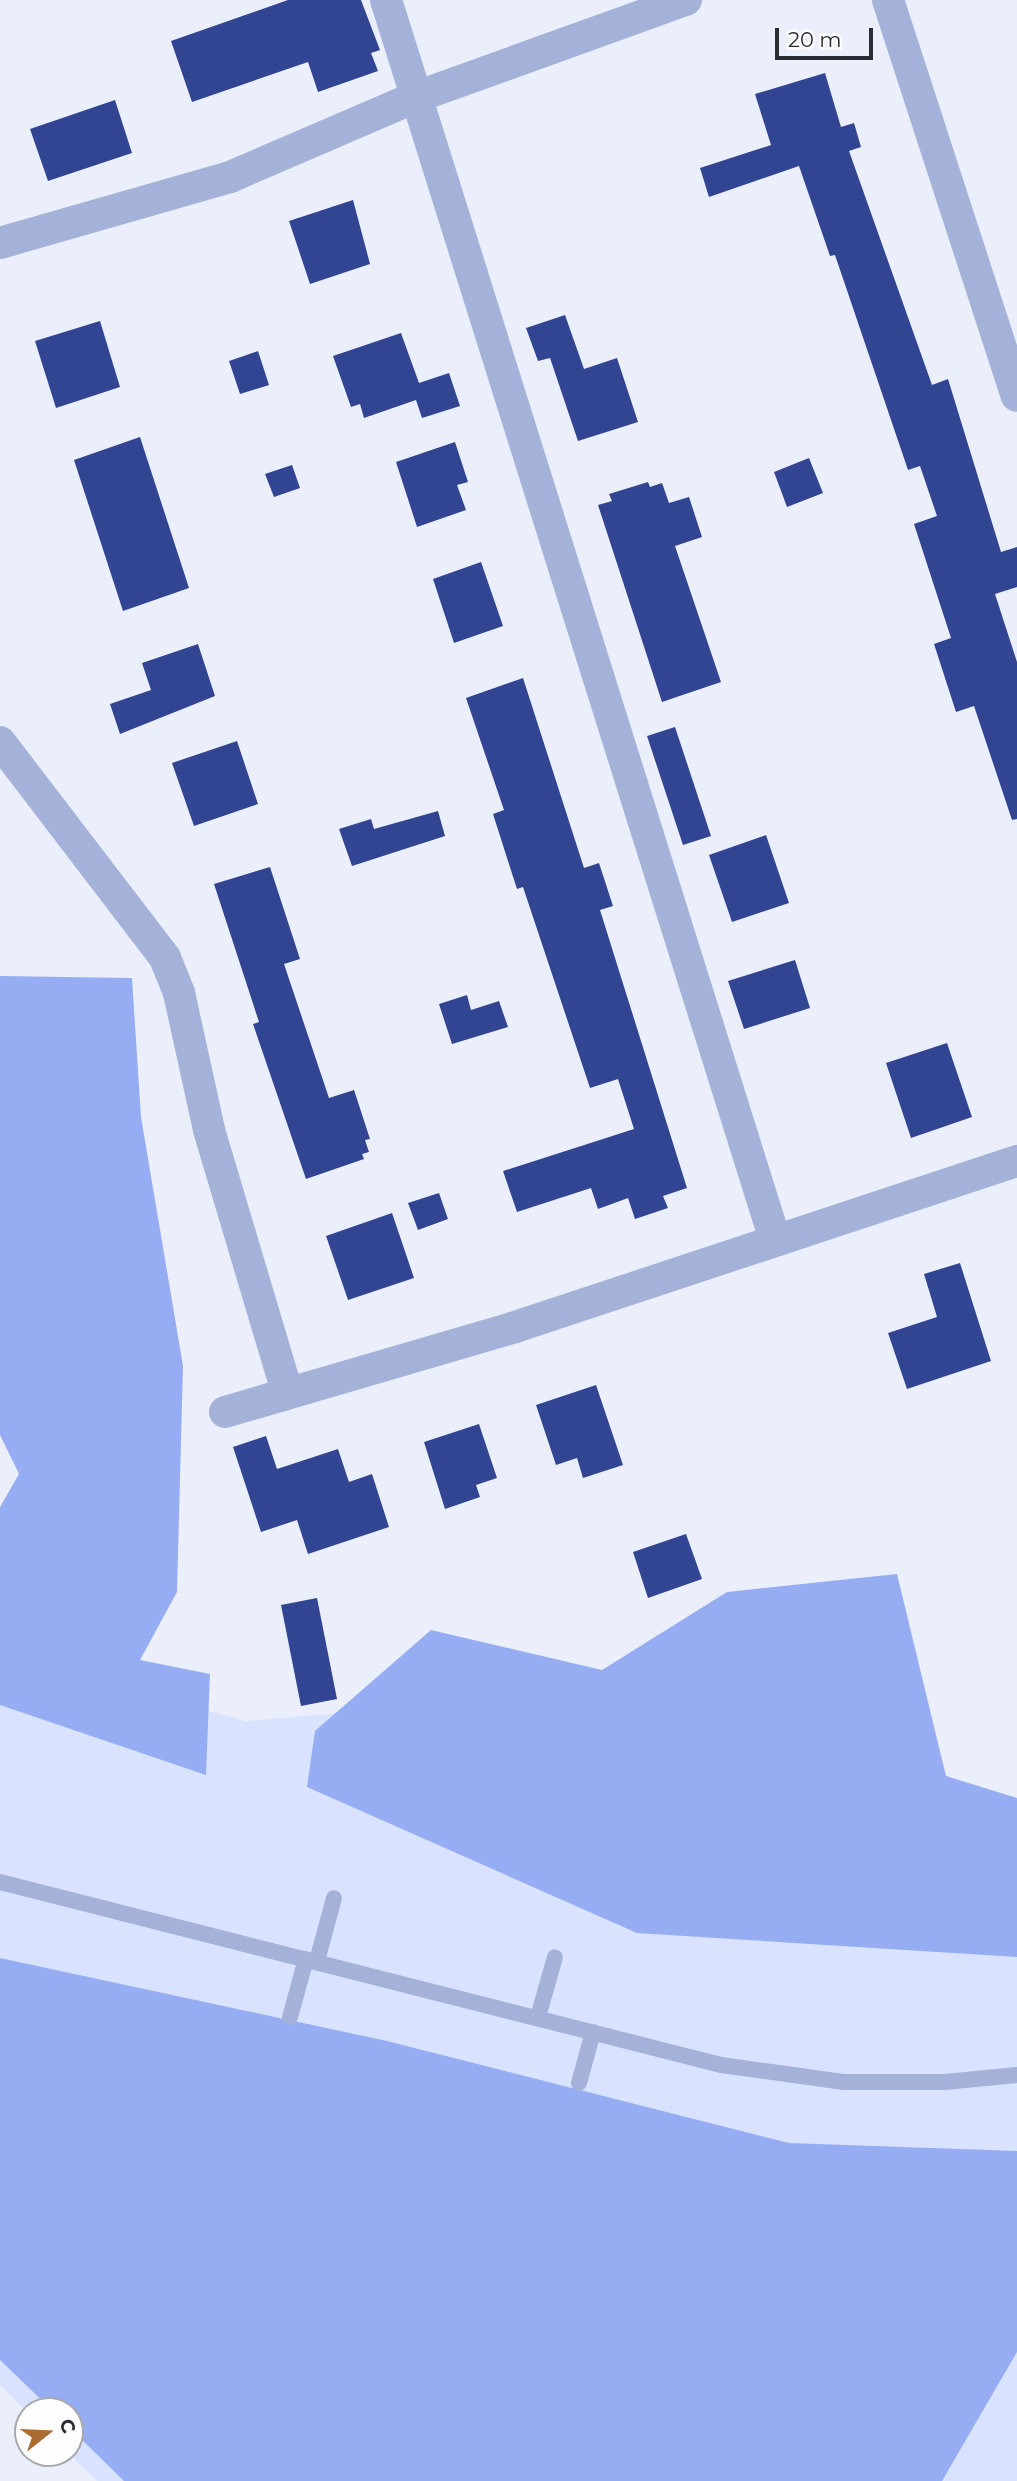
<!DOCTYPE html>
<html>
<head>
<meta charset="utf-8">
<style>
	body { margin:0 }
	#map { position:relative; width:1017px; height:2481px; overflow:hidden; background:#ebeffb; font-family:Montserrat,sans-serif }
	div>[style] { position:absolute }
	.built>* { inset:0; background:#d9e3ff }
	.forest>* { inset:0; background:#96adf3 }
	.building>* { inset:0; background:#324593 }
	.service>* { height:16px; margin:-8px; padding:0 8px; transform-origin:8px; border-radius:8px; background:#a4b2d9 }
	.minor>* { height:32px; margin:-16px; padding:0 16px; transform-origin:16px; border-radius:16px; background:#a4b2d9 }
	span { translate:-50% -50%; white-space:nowrap; text-align:center; line-height:1.15; -webkit-text-stroke:7px #fdfdfd; paint-order:stroke }
	.north { position:absolute; left:14px; top:2397px; width:70px; height:70px; box-sizing:border-box; background:#fdfdfd; border:2px solid #a8a9ac; border-radius:50%; rotate:72deg; font-size:19px; font-weight:700; line-height:28px; text-align:center; color:#292c33 }
	.north::after { content:''; display:block; margin:auto; width:24px; height:32px; background:#ab6c34; clip-path:polygon(50% 0,100% 100%,50% 72%,0 100%) }
	.scale { position:absolute; left:775px; top:28px; width:98px; height:32px; box-sizing:border-box; border:4px solid #292c33; border-top:0; padding-left:9px; font-size:21px; line-height:24px; white-space:nowrap; color:#292c33; -webkit-text-stroke:5px #fdfdfd; paint-order:stroke }
</style>
</head>
<body>
<div id="map">
	<div class="built">
		<i style="clip-path:polygon(0 1655px,246px 1721px,708px 1682px,1017px 1843px,1017px 2481px,97px 2481px,68px 2453px,70px 2411px,28px 2413px,0 2385px)"></i>
	</div>
	<div class="forest">
		<i style="clip-path:polygon(0 976px,132px 978px,141px 1117px,183px 1366px,177px 1592px,140px 1660px,210px 1674px,206px 1775px,0 1705px,0 1507px,19px 1474px,0 1435px)"></i>
		<i style="clip-path:polygon(897px 1574px,946px 1776px,1017px 1798px,1017px 1957px,637px 1933px,307px 1787px,315px 1731px,431px 1630px,602px 1670px,727px 1592px)"></i>
		<i style="clip-path:polygon(0 1958px,387px 2041px,789px 2143px,1017px 2151px,1017px 2352px,942px 2481px,124px 2481px,70px 2428px,70px 2411px,53px 2411px,0 2360px)"></i>
	</div>
	<div class="building">
		<i style="clip-path:polygon(288px 0,361px 0,380px 50px,371px 53px,378px 71px,318px 92px,308px 62px,192px 102px,171px 41px)"></i>
		<i style="clip-path:polygon(825px 73px,841px 127px,854px 123px,861px 147px,849px 151px,932px 385px,948px 379px,1001px 552px,1017px 547px,1017px 587px,995px 594px,1017px 662px,1017px 819px,1012px 820px,974px 706px,956px 712px,934px 644px,951px 638px,914px 524px,937px 516px,920px 466px,908px 470px,835px 255px,830px 256px,799px 166px,709px 197px,700px 168px,771px 145px,755px 94px)"></i>
		<i style="clip-path:polygon(115px 100px,132px 153px,48px 181px,30px 129px)"></i>
		<i style="clip-path:polygon(353px 200px,370px 264px,310px 284px,289px 221px)"></i>
		<i style="clip-path:polygon(565px 315px,584px 369px,617px 358px,638px 422px,578px 441px,550px 358px,538px 361px,526px 328px)"></i>
		<i style="clip-path:polygon(100px 321px,120px 387px,56px 408px,35px 341px)"></i>
		<i style="clip-path:polygon(401px 333px,419px 383px,449px 373px,460px 406px,422px 418px,416px 400px,364px 418px,360px 404px,351px 407px,333px 356px)"></i>
		<i style="clip-path:polygon(258px 351px,269px 385px,240px 394px,229px 361px)"></i>
		<i style="clip-path:polygon(140px 437px,189px 588px,123px 611px,74px 460px)"></i>
		<i style="clip-path:polygon(455px 442px,468px 482px,457px 485px,466px 510px,417px 527px,396px 462px)"></i>
		<i style="clip-path:polygon(809px 458px,823px 493px,787px 507px,774px 472px)"></i>
		<i style="clip-path:polygon(292px 465px,300px 488px,274px 497px,265px 474px)"></i>
		<i style="clip-path:polygon(648px 482px,650px 487px,662px 483px,669px 503px,689px 497px,702px 537px,675px 546px,721px 682px,662px 702px,598px 505px,612px 501px,609px 494px)"></i>
		<i style="clip-path:polygon(481px 562px,503px 626px,454px 643px,433px 579px)"></i>
		<i style="clip-path:polygon(198px 644px,215px 696px,120px 734px,110px 704px,151px 690px,142px 663px)"></i>
		<i style="clip-path:polygon(523px 678px,584px 868px,599px 863px,613px 906px,600px 910px,687px 1188px,663px 1196px,668px 1208px,635px 1219px,628px 1198px,598px 1209px,591px 1188px,517px 1212px,503px 1171px,634px 1129px,618px 1079px,590px 1088px,523px 887px,517px 889px,493px 814px,504px 810px,466px 698px)"></i>
		<i style="clip-path:polygon(675px 727px,711px 836px,683px 845px,647px 736px)"></i>
		<i style="clip-path:polygon(237px 741px,258px 804px,194px 826px,172px 763px)"></i>
		<i style="clip-path:polygon(438px 811px,445px 836px,352px 866px,339px 829px,371px 819px,374px 829px)"></i>
		<i style="clip-path:polygon(766px 835px,789px 903px,732px 922px,709px 855px)"></i>
		<i style="clip-path:polygon(270px 867px,300px 959px,284px 964px,329px 1098px,354px 1090px,370px 1139px,365px 1140px,369px 1152px,362px 1154px,364px 1159px,306px 1179px,253px 1024px,259px 1022px,214px 884px)"></i>
		<i style="clip-path:polygon(795px 960px,810px 1008px,744px 1029px,728px 981px)"></i>
		<i style="clip-path:polygon(467px 995px,471px 1010px,499px 1001px,508px 1027px,452px 1044px,439px 1004px)"></i>
		<i style="clip-path:polygon(947px 1043px,972px 1117px,911px 1138px,886px 1063px)"></i>
		<i style="clip-path:polygon(439px 1193px,448px 1219px,418px 1230px,408px 1203px)"></i>
		<i style="clip-path:polygon(392px 1213px,414px 1278px,348px 1300px,326px 1236px)"></i>
		<i style="clip-path:polygon(960px 1263px,991px 1361px,907px 1389px,888px 1333px,937px 1317px,924px 1274px)"></i>
		<i style="clip-path:polygon(596px 1385px,623px 1465px,583px 1478px,577px 1458px,556px 1465px,536px 1405px)"></i>
		<i style="clip-path:polygon(479px 1424px,497px 1478px,476px 1485px,480px 1497px,445px 1509px,424px 1442px)"></i>
		<i style="clip-path:polygon(266px 1436px,277px 1469px,338px 1449px,349px 1482px,372px 1474px,389px 1527px,308px 1554px,297px 1520px,261px 1532px,233px 1447px)"></i>
		<i style="clip-path:polygon(686px 1534px,702px 1579px,648px 1598px,633px 1552px)"></i>
		<i style="clip-path:polygon(317px 1598px,337px 1699px,301px 1706px,281px 1605px)"></i>
	</div>
	<div class="service">
		<i style="left:0;top:1882px;width:744px;rotate:14.24deg"></i>
		<i style="left:721px;top:2065px;width:123px;rotate:7.9deg"></i>
		<i style="left:843px;top:2082px;width:102px"></i>
		<i style="left:945px;top:2082px;width:72px;rotate:-5.6deg"></i>
		<i style="left:317px;top:1961px;width:65px;rotate:-74.9deg"></i>
		<i style="left:290px;top:2017px;width:60px;rotate:-74.6deg"></i>
		<i style="left:538px;top:2017px;width:62px;rotate:-74.2deg"></i>
		<i style="left:579px;top:2083px;width:53px;rotate:-74.6deg"></i>
	</div>
	<div class="minor">
		<i style="left:386px;top:0;width:1300px;rotate:72.58deg"></i>
		<i style="left:888px;top:0;width:416px;rotate:72deg"></i>
		<i style="left:0;top:243px;width:239px;rotate:-16deg"></i>
		<i style="left:230px;top:177px;width:202px;rotate:-23.3deg"></i>
		<i style="left:416px;top:97px;width:287px;rotate:-19.8deg"></i>
		<i style="left:0;top:742px;width:272px;rotate:52.6deg"></i>
		<i style="left:165px;top:958px;width:38px;rotate:68deg"></i>
		<i style="left:179px;top:993px;width:140px;rotate:77.6deg"></i>
		<i style="left:209px;top:1130px;width:273px;rotate:73.4deg"></i>
		<i style="left:225px;top:1412px;width:302px;rotate:-16.3deg"></i>
		<i style="left:515px;top:1327px;width:529px;rotate:-18.3deg"></i>
	</div>
	<div class="north">С</div>
	<div class="scale">20 m</div>
</div>
</body>
</html>
